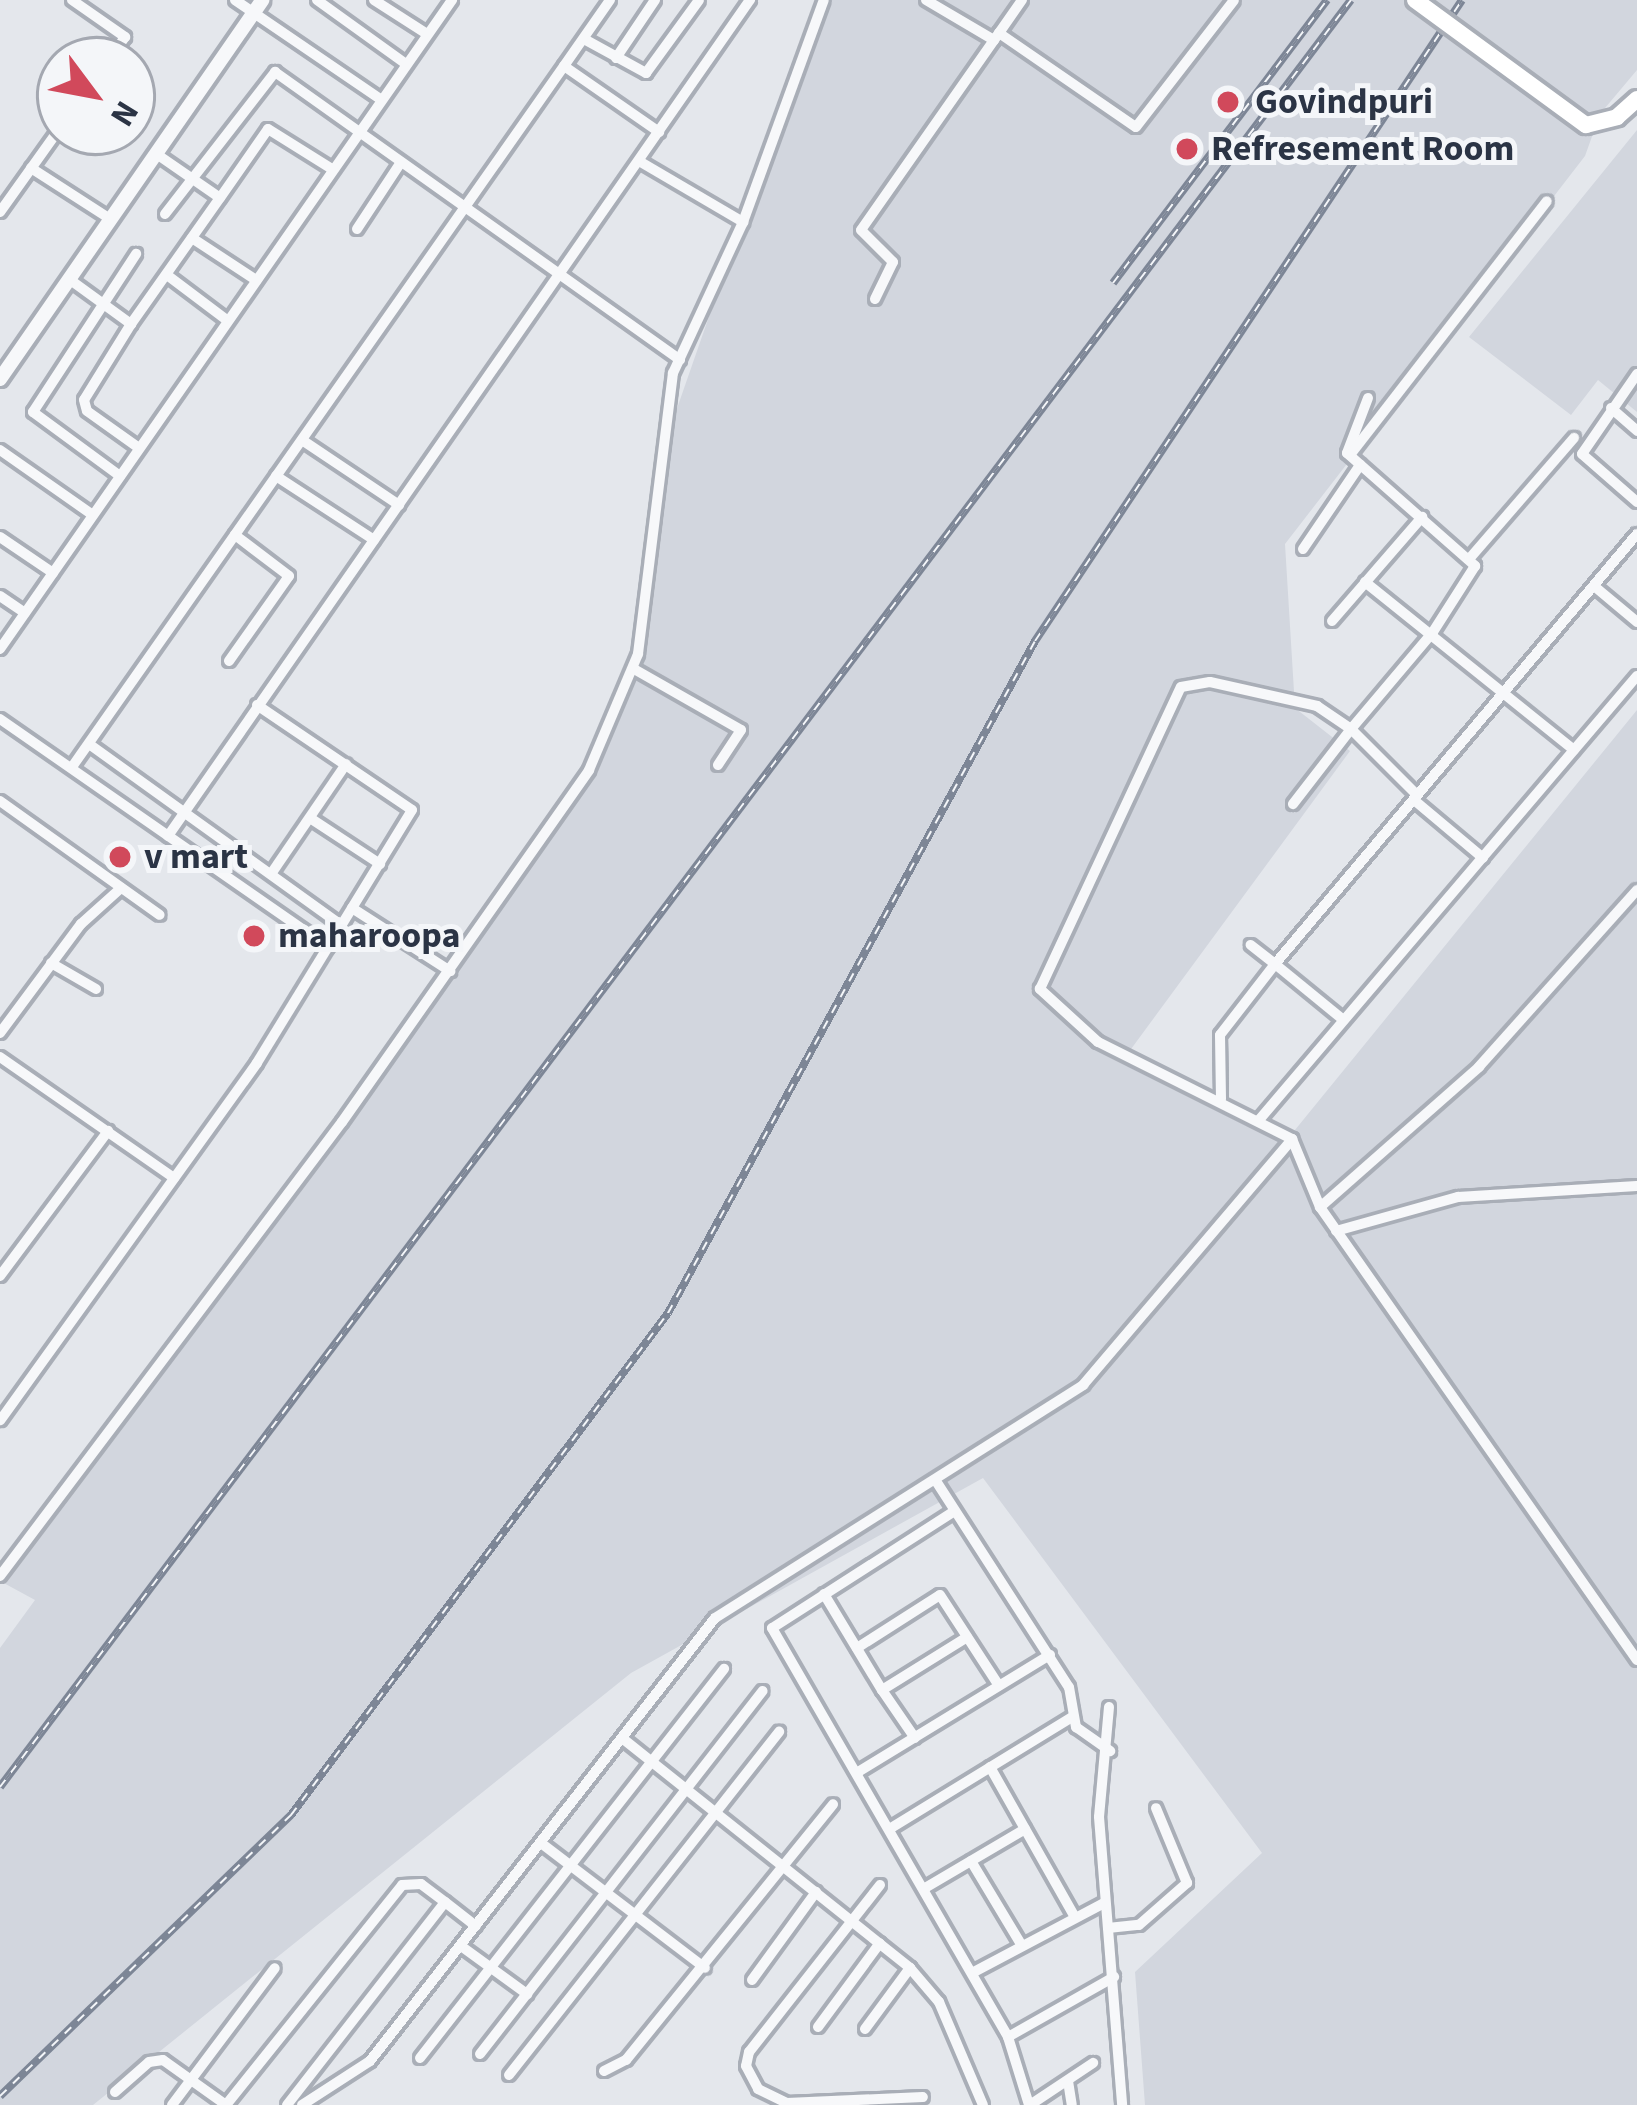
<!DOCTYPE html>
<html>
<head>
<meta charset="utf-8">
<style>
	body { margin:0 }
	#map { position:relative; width:1637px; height:2105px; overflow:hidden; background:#e4e7ec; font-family:"Source Sans 3",sans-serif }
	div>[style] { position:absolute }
	.built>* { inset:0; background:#d2d6de }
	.roads { filter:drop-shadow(3px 0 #a9aeb7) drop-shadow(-3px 0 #a9aeb7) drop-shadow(0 3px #a9aeb7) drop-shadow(0 -3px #a9aeb7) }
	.minor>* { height:10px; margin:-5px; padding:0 5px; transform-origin:5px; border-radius:5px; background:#f7f8fa }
	.tertiary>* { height:14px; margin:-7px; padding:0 7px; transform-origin:7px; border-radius:7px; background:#f7f8fa }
	.rail>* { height:8px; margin-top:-4px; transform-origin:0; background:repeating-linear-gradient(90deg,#f4f6f9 0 9px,#7d8696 0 18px); box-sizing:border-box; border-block:3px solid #7d8696 }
	.bridges { filter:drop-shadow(3px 0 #a9aeb7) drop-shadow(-3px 0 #a9aeb7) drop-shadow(0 3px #a9aeb7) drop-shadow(0 -3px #a9aeb7) }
	.secondary-bridge>* { height:16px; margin:-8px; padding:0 8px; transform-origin:8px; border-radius:8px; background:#fff }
	.dots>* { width:33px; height:33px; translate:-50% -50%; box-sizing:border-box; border:6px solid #f4f6f9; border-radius:50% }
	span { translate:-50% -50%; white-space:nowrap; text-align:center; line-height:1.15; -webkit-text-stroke:10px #f4f6f9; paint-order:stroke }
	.poi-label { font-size:36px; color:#2b3445; font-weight:700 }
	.left { translate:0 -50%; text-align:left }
	.north { position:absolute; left:36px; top:36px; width:120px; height:120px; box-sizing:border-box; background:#f4f6f9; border:3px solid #a4a8b1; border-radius:50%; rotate:122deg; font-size:33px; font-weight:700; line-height:48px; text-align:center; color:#2b3445 }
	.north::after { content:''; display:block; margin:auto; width:42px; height:54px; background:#d1495b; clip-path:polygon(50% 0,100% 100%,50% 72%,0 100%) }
</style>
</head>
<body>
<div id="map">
	<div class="built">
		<i style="clip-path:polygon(819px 0,1637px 0,1637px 70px,1600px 114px,1585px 156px,1285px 544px,1295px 708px,1350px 751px,1123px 1060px,1286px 1141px,1637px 710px,1637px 2105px,1145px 2105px,1135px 1972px,1262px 1853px,983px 1478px,631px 1673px,93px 2105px,0 2105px,0 1648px,35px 1600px,0 1581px,0 1566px,576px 795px,637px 649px,665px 443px)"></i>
		<i style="clip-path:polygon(1637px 130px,1637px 412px,1598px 380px,1571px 415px,1469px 337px)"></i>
	</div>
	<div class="roads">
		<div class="minor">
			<i style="left:72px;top:0;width:65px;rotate:34.9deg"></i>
			<i style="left:125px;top:37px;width:28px;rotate:125deg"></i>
			<i style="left:235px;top:0;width:176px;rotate:34.3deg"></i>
			<i style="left:317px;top:0;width:110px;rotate:35.7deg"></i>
			<i style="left:374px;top:0;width:63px;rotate:32.7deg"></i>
			<i style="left:610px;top:0;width:80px;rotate:124.9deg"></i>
			<i style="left:564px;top:66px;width:116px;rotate:34.8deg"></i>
			<i style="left:926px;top:0;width:79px;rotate:30.5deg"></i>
			<i style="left:1022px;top:0;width:40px;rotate:124.9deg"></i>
			<i style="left:999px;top:33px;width:166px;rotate:34.5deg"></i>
			<i style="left:1136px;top:127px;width:160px;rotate:-52.3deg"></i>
			<i style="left:584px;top:39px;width:71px;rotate:28.7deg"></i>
			<i style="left:646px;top:73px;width:90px;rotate:-54deg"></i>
			<i style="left:616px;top:58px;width:70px;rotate:-56.1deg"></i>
			<i style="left:158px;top:155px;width:75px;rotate:34.7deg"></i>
			<i style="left:220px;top:198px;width:84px;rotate:-55.2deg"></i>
			<i style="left:268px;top:129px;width:75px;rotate:32deg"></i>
			<i style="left:639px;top:161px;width:121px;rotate:30.4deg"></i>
			<i style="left:31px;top:168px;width:94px;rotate:32.8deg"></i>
			<i style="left:0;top:212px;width:103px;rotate:-54.5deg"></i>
			<i style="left:165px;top:214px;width:180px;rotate:-52.2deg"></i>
			<i style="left:275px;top:72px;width:497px;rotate:35.4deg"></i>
			<i style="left:357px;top:229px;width:80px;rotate:-56.7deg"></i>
			<i style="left:192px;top:238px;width:77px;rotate:33.3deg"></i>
			<i style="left:167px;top:275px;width:76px;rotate:37deg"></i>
			<i style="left:69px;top:279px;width:77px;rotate:36deg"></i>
			<i style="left:131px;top:324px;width:154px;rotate:-54.8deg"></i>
			<i style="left:875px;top:299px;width:41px;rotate:-64.1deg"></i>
			<i style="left:893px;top:262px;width:45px;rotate:-135deg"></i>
			<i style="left:861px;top:230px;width:241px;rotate:-55deg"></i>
			<i style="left:131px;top:324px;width:89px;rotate:121.7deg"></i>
			<i style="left:84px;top:400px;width:11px;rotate:75deg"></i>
			<i style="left:87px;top:411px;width:64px;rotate:35.4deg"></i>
			<i style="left:1637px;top:374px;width:97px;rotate:124.5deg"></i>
			<i style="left:1582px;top:454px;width:73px;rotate:41.1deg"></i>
			<i style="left:1368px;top:398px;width:59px;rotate:110.9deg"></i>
			<i style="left:1347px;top:453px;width:171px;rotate:41.4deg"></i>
			<i style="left:1475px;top:566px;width:78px;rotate:122.5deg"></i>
			<i style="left:1433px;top:632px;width:127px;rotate:130.2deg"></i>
			<i style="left:1351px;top:729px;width:93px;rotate:45deg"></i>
			<i style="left:1611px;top:408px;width:35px;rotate:41deg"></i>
			<i style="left:302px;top:440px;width:117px;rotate:33.8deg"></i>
			<i style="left:0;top:450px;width:113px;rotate:35deg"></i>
			<i style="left:1350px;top:455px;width:321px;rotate:-52.2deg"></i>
			<i style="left:120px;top:476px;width:108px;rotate:-143.7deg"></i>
			<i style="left:33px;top:412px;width:189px;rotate:-56.9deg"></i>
			<i style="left:276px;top:476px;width:117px;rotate:33.1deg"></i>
			<i style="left:0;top:537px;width:64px;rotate:34.2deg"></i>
			<i style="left:1303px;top:549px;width:102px;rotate:-55.8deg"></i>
			<i style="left:1470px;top:558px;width:159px;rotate:-49.1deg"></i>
			<i style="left:1365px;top:582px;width:268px;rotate:38.8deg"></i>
			<i style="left:1594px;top:586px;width:56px;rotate:39.9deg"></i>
			<i style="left:0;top:596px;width:30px;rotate:34deg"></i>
			<i style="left:1332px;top:621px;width:138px;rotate:-49.1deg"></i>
			<i style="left:0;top:649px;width:791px;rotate:-55.14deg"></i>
			<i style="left:229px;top:661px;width:104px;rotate:-54.8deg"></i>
			<i style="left:289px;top:576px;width:68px;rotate:-142.8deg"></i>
			<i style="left:634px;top:669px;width:123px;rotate:29.7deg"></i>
			<i style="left:741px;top:730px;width:42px;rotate:123.3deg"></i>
			<i style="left:257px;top:705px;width:187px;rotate:34.1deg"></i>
			<i style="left:412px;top:810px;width:161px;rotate:121.5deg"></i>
			<i style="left:0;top:719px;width:399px;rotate:34.8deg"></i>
			<i style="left:328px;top:947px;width:136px;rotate:121.5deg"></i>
			<i style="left:257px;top:1063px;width:440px;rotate:125.7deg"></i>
			<i style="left:89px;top:744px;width:310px;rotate:35.7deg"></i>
			<i style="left:72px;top:767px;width:856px;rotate:-54.94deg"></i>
			<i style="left:1414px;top:800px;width:90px;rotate:40deg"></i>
			<i style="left:0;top:801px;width:196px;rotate:35.5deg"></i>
			<i style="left:310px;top:818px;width:84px;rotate:33.3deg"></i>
			<i style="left:168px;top:836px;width:1019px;rotate:-55.16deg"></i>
			<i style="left:271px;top:874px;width:133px;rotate:-55.7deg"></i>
			<i style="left:1637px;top:890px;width:237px;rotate:131.8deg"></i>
			<i style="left:1479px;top:1067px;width:212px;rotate:138.6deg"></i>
			<i style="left:1320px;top:1207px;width:553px;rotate:55.02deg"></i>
			<i style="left:352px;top:908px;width:117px;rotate:32.7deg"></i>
			<i style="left:51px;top:963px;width:52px;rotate:30deg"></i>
			<i style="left:1341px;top:1018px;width:85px;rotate:-140.7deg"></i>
			<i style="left:1275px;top:964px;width:562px;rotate:-49.91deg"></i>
			<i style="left:0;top:1033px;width:136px;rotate:-53.4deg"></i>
			<i style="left:81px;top:924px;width:54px;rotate:-42deg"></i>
			<i style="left:0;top:1057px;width:212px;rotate:34.8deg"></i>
			<i style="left:1221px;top:1099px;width:64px;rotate:-90.9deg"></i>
			<i style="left:1220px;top:1035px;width:90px;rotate:-52.2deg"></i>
			<i style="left:1275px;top:964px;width:31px;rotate:-142deg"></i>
			<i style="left:1259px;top:1120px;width:583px;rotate:-49.59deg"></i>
			<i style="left:1292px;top:1139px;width:217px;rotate:-153.4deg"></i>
			<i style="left:1098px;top:1042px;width:79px;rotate:-137.6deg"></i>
			<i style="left:1040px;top:989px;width:333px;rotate:-65deg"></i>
			<i style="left:1181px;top:687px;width:29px;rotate:-10deg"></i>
			<i style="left:1210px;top:682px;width:110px;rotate:12.6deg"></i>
			<i style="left:1317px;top:706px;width:41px;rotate:34.1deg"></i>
			<i style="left:1351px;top:729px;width:95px;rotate:127.7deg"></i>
			<i style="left:1336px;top:1231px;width:127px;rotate:-15.6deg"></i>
			<i style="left:1458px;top:1197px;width:179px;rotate:-3.5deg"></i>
			<i style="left:0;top:1276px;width:181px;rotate:-53.3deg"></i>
			<i style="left:936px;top:1481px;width:245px;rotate:57.2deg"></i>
			<i style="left:1069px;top:1687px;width:41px;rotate:80.1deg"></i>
			<i style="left:1076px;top:1727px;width:42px;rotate:35.2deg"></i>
			<i style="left:953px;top:1512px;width:215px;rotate:147.3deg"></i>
			<i style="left:772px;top:1628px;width:472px;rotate:60deg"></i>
			<i style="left:1008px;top:2037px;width:71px;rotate:72.8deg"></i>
			<i style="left:0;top:1576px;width:568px;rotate:-53.01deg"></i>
			<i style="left:342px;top:1122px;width:430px;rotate:-54.9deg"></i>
			<i style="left:589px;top:770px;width:126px;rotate:-67.1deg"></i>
			<i style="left:638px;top:654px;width:283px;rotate:-82.9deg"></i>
			<i style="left:673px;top:373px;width:166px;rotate:-65.1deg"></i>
			<i style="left:743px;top:222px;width:236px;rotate:-70deg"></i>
			<i style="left:824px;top:1594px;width:112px;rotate:58.9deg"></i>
			<i style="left:882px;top:1690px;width:100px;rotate:-31.9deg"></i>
			<i style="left:857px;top:1648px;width:98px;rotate:-32.6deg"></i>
			<i style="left:940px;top:1595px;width:108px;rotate:57deg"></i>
			<i style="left:882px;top:1690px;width:58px;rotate:55.5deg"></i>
			<i style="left:1109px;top:1707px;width:110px;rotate:95.2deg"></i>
			<i style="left:1099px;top:1817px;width:289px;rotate:85.4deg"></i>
			<i style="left:622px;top:1738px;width:369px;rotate:38.6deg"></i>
			<i style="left:910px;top:1968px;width:45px;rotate:49.5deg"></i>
			<i style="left:939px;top:2002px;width:112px;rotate:66.9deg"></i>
			<i style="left:990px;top:1767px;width:172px;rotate:60.5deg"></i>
			<i style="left:858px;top:1772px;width:225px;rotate:-31.4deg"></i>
			<i style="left:891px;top:1828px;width:212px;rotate:-31.5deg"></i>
			<i style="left:541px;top:1843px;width:206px;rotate:37.3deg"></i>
			<i style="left:971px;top:1861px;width:99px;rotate:59deg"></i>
			<i style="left:880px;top:1885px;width:212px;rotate:128.1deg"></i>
			<i style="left:749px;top:2052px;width:14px;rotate:102deg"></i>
			<i style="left:746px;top:2066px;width:26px;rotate:62deg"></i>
			<i style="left:758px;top:2089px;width:32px;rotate:26deg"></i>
			<i style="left:787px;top:2103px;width:136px;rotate:-2.5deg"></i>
			<i style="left:925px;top:1888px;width:116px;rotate:-30.5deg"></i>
			<i style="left:1108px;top:1928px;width:31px;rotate:-6deg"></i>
			<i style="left:1139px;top:1925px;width:64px;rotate:-41.2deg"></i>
			<i style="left:1187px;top:1883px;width:81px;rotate:-112.5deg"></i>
			<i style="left:461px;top:1946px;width:82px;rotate:36deg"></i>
			<i style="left:972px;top:1973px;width:149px;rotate:-27.9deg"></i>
			<i style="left:752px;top:1980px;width:109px;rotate:-54deg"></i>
			<i style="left:818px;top:2027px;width:104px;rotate:-53.6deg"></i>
			<i style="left:865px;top:2029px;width:76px;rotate:-53.6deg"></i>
			<i style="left:1008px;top:2037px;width:122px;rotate:-29.5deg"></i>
			<i style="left:480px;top:2054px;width:460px;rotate:-52.1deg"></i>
			<i style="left:420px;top:2058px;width:494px;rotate:-52deg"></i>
			<i style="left:604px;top:2071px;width:25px;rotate:-27deg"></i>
			<i style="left:626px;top:2060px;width:329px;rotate:-51deg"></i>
			<i style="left:509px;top:2075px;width:437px;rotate:-51.8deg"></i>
			<i style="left:1068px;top:2081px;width:24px;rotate:81deg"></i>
			<i style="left:115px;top:2092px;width:45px;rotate:-41.4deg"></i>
			<i style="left:149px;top:2062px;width:14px;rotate:-8deg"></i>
			<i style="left:163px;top:2060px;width:77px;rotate:35.5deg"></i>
			<i style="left:226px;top:2105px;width:282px;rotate:-51.3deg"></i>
			<i style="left:402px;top:1885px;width:19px;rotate:-3deg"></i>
			<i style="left:421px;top:1884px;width:30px;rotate:37deg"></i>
			<i style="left:172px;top:2105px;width:171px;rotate:-53.1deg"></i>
			<i style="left:287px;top:2105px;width:257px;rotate:-52.1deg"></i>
			<i style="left:445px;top:1902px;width:39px;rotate:38deg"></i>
			<i style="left:302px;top:2105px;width:81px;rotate:-32.9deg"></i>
			<i style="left:370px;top:2061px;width:561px;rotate:-52.09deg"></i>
			<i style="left:715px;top:1618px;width:436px;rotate:-32.3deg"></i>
			<i style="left:1083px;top:1385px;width:323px;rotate:-49.6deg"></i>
			<i style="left:1292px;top:1139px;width:74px;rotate:67.6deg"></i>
			<i style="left:1030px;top:2105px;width:76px;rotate:-33.7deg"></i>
		</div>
		<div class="tertiary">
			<i style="left:0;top:379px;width:461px;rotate:-55.3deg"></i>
		</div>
	</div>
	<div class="rail">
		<i style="left:1113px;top:283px;width:355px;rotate:-52.9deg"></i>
		<i style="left:0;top:1787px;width:2240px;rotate:-52.91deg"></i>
		<i style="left:0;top:2096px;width:405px;rotate:-44deg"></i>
		<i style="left:291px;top:1815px;width:628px;rotate:-53.09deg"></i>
		<i style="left:668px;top:1313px;width:766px;rotate:-61.36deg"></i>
		<i style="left:1035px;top:641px;width:770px;rotate:-56.33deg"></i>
	</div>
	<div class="bridges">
		<div class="secondary-bridge">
			<i style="left:1415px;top:0;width:212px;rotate:36.2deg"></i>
			<i style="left:1586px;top:125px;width:32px;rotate:-14deg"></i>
			<i style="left:1617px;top:117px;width:27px;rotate:-42deg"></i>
		</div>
	</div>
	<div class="dots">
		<i style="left:1228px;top:102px;background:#d1495b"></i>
		<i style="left:1187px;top:149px;background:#d1495b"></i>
		<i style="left:120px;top:857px;background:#d1495b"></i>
		<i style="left:254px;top:936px;background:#d1495b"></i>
	</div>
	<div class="poi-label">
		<span class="left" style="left:1255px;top:102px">Govindpuri</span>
		<span class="left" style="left:1211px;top:149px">Refresement Room</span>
		<span class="left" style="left:144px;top:857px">v mart</span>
		<span class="left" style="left:278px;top:936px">maharoopa</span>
	</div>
	<div class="north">N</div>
</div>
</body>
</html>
